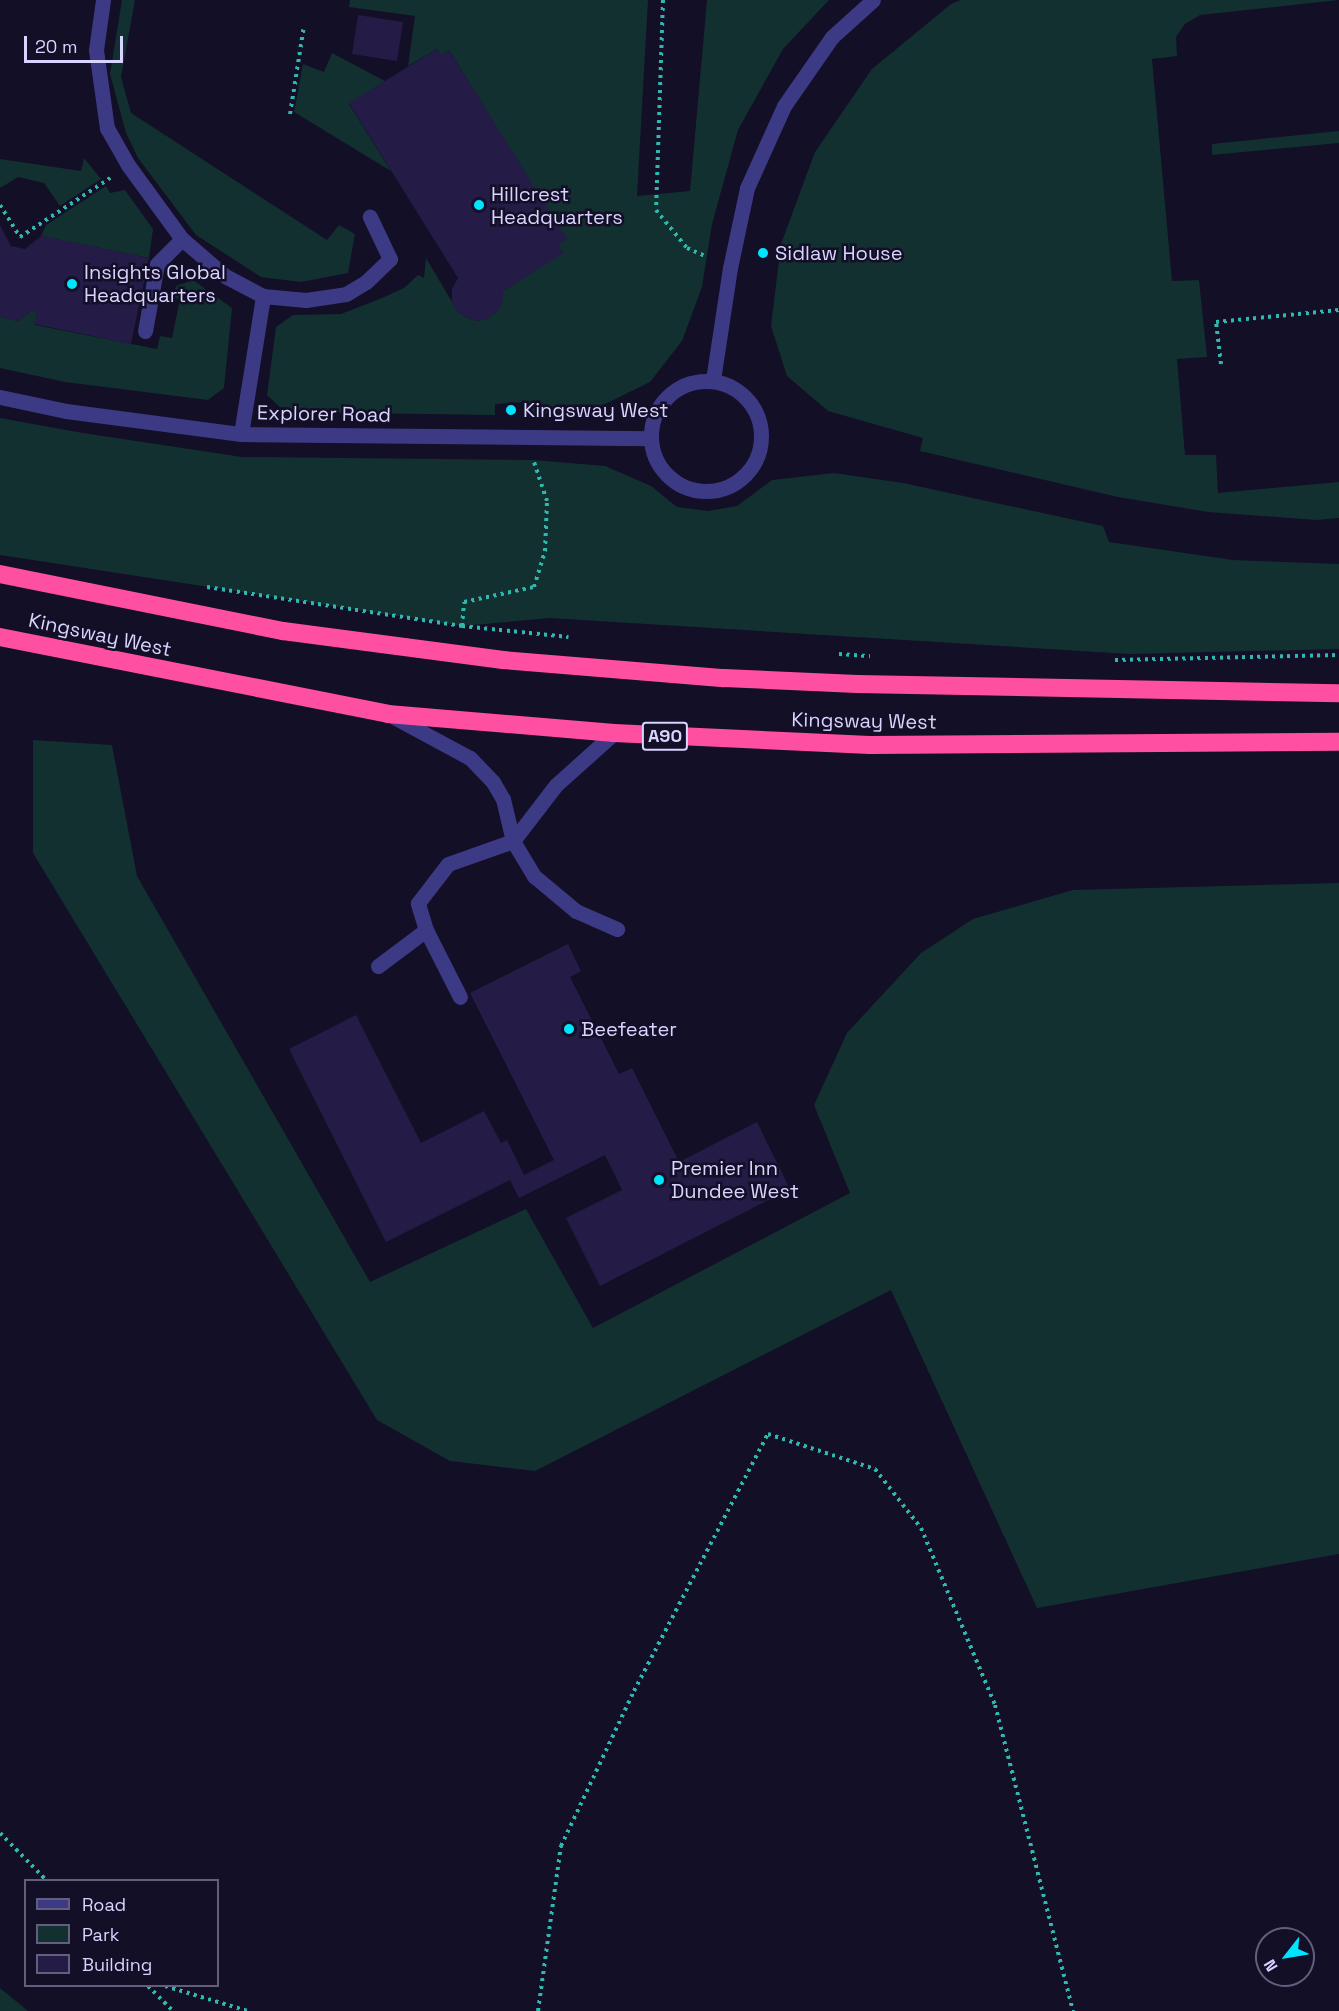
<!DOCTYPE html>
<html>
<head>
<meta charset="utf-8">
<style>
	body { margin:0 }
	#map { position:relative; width:1339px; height:2011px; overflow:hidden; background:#130f26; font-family:"Space Grotesk",sans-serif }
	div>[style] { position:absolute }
	.green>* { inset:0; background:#12302f }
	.building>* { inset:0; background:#241b47 }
	.path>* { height:4px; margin-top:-2px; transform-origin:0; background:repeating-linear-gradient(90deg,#2fb8b0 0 3px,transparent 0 7.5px) }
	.minor>* { height:15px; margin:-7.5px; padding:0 7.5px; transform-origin:7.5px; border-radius:7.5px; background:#3d3a85 }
	.minor>.ring { margin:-7.5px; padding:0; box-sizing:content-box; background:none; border:15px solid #3d3a85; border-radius:50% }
	.highway>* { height:18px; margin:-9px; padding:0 9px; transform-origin:9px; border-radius:9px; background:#ff4fa3 }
	.dots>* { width:16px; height:16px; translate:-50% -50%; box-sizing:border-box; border:3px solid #130f26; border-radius:50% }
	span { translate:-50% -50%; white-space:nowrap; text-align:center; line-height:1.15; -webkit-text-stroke:5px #130f26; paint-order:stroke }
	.shield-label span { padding:2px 4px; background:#130f26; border:2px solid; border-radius:4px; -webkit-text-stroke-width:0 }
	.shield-label { font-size:18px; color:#d9d4ff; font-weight:700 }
	.poi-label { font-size:20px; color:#d9d4ff }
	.left { translate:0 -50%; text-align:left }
	.street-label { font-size:20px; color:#d9d4ff }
	.legend { position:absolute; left:24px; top:1879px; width:195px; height:108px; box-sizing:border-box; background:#130f26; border:2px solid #625e7d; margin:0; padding:8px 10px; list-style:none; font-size:18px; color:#d9d4ff }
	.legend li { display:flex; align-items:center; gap:12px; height:30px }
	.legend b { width:30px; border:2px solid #625e7d }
	.north { position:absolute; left:1255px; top:1927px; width:60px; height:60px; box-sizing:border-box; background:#130f26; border:2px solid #625e7d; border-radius:50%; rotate:239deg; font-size:16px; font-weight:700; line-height:24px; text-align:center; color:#d9d4ff }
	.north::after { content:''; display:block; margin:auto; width:21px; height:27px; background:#00e5ff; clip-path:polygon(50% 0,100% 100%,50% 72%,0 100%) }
	.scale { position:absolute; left:24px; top:36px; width:99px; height:27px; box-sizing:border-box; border:3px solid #d9d4ff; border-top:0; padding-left:8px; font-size:18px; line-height:21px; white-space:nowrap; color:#d9d4ff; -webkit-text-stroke:4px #130f26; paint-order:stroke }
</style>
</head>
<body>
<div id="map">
	<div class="green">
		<i style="clip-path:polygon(122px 0,135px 0,121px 77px,131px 113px,327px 240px,339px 225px,355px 234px,348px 273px,301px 282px,261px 277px,196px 235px,138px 158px,126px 133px,110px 74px)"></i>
		<i style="clip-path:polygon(350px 0,648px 0,637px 196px,690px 191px,707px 0,829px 0,783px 49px,738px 130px,712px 224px,702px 287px,682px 341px,650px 382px,599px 407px,526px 416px,525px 402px,495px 404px,495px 415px,285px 412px,267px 395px,276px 327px,293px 315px,341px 314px,382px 298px,404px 288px,418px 275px,424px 278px,426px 258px,458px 312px,467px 318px,478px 321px,489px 318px,498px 311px,503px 300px,503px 291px,563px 253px,558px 245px,566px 239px,449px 50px,441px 55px,437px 49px,408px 66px,415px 16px,349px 7px)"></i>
		<i style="clip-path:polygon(961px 0,1339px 0,1200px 15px,1185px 24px,1176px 37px,1177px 56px,1152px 59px,1172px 281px,1199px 280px,1207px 357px,1177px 359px,1185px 455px,1216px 455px,1218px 493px,1339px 482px,1339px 518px,1317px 520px,1208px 512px,1118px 497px,920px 451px,923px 438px,828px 411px,787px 376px,771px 326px,781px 244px,815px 152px,872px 69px,951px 4px)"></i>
		<i style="clip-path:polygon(332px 53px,385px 81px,349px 104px,391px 171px,294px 112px,303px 64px,324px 72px)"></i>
		<i style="clip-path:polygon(1339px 131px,1339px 143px,1212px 155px,1212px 144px)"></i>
		<i style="clip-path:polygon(84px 158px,101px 179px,60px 206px,44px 183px,18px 177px,0 188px,0 159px,81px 171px)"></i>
		<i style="clip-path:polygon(106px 186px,110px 193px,125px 190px,153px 229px,149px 258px,41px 236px,46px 225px)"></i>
		<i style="clip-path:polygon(193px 280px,232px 308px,224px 388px,208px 400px,65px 382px,0 368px,0 317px,18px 321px,33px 310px,37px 311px,35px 325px,157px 349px,160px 336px,172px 338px,180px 299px,172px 298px,176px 286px)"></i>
		<i style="clip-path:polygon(0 418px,83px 433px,242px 457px,533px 460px,605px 466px,651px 486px,677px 507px,708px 511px,737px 506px,772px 480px,834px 473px,903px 483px,1103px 526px,1109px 542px,1233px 560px,1339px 564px,1339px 649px,1129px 654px,550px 618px,462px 626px,0 555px)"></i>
		<i style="clip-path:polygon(33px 740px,112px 745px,137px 876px,370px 1282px,526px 1209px,593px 1328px,850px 1193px,814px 1105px,847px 1033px,921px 953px,973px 919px,1073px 890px,1339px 883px,1339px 1554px,1037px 1608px,891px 1290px,535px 1471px,450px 1461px,377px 1420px,33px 853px)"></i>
		<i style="clip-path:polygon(0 1988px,28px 2011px,0 2011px)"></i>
	</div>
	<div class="building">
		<i style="clip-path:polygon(358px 15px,403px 22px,397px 61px,352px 54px)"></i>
		<i style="clip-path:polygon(437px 49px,441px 55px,449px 50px,567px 239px,558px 245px,564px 253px,503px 291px,503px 300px,498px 311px,489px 318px,478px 321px,467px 318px,458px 312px,452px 302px,452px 289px,458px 278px,349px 103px)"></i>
		<i style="clip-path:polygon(0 225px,11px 246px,25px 249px,41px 236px,149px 258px,131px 344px,34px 324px,37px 311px,33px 310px,18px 321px,0 317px)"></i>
		<i style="clip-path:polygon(568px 944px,581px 971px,570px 977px,619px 1074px,632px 1068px,679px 1162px,757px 1122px,790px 1189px,600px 1286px,566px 1218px,622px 1190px,605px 1155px,519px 1198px,510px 1180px,386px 1242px,289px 1049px,356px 1015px,421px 1143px,484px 1111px,501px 1143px,507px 1140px,524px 1175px,554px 1160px,470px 993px)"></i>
	</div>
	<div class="path">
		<i style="left:663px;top:0;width:210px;rotate:91.9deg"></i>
		<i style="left:656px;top:210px;width:49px;rotate:50.8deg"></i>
		<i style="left:687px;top:248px;width:22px;rotate:24deg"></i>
		<i style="left:290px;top:114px;width:89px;rotate:-81deg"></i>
		<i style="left:0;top:205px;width:38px;rotate:58deg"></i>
		<i style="left:20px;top:237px;width:108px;rotate:-33.2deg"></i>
		<i style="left:1221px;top:364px;width:42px;rotate:-96.8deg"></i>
		<i style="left:1216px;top:322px;width:124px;rotate:-5.6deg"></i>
		<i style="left:207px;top:587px;width:258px;rotate:8.7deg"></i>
		<i style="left:462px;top:626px;width:107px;rotate:5.9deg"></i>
		<i style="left:462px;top:626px;width:24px;rotate:-85deg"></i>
		<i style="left:464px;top:602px;width:72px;rotate:-12.1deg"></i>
		<i style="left:534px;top:587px;width:38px;rotate:-73deg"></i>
		<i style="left:545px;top:551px;width:50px;rotate:-87.7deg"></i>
		<i style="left:547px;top:501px;width:41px;rotate:-108.4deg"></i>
		<i style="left:839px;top:654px;width:31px;rotate:4deg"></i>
		<i style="left:1115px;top:660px;width:224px;rotate:-1.3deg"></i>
		<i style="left:0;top:1833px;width:66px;rotate:45.6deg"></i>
		<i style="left:148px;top:1986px;width:35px;rotate:45deg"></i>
		<i style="left:165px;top:1986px;width:87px;rotate:16.8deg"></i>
		<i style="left:538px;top:2011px;width:167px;rotate:-82.1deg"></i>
		<i style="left:561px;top:1846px;width:171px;rotate:-64.8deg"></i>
		<i style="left:634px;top:1691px;width:290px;rotate:-62.5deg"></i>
		<i style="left:768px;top:1434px;width:113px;rotate:18.1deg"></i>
		<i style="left:875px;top:1469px;width:75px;rotate:52.1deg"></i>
		<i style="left:921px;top:1528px;width:192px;rotate:67.3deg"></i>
		<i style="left:995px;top:1705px;width:316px;rotate:75.7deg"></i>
	</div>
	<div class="minor">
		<i style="left:103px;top:0;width:50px;rotate:98deg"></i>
		<i style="left:96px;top:50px;width:79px;rotate:82deg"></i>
		<i style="left:107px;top:128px;width:43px;rotate:60.4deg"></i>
		<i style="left:128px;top:165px;width:92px;rotate:53.9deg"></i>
		<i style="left:182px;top:239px;width:57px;rotate:40.7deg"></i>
		<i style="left:225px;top:276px;width:43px;rotate:27.8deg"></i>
		<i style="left:263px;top:296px;width:43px;rotate:5.3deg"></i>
		<i style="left:306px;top:300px;width:40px;rotate:-8.5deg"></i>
		<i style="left:346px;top:294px;width:23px;rotate:-31deg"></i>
		<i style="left:366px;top:282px;width:33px;rotate:-44deg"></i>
		<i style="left:390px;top:259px;width:47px;rotate:-115.5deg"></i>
		<i style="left:145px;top:331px;width:68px;rotate:-79.8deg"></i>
		<i style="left:157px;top:264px;width:35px;rotate:-45deg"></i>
		<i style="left:713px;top:380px;width:113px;rotate:-81.4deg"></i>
		<i style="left:730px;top:268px;width:82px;rotate:-78deg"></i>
		<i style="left:747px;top:188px;width:90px;rotate:-65.7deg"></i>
		<i style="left:784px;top:106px;width:84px;rotate:-55.2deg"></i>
		<i style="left:832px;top:37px;width:55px;rotate:-42.1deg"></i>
		<i class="ring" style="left:651px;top:381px;width:95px;height:95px"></i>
		<i style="left:0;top:397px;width:67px;rotate:12deg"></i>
		<i style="left:66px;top:411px;width:177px;rotate:7.5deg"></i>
		<i style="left:241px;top:434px;width:409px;rotate:0.6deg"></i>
		<i style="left:241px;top:434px;width:140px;rotate:-80.9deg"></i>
		<i style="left:390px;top:715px;width:91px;rotate:28.3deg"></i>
		<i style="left:470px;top:758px;width:33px;rotate:46deg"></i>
		<i style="left:493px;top:782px;width:20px;rotate:60deg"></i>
		<i style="left:503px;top:799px;width:43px;rotate:76.6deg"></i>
		<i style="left:513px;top:841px;width:41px;rotate:59deg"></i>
		<i style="left:534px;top:876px;width:55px;rotate:39.8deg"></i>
		<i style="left:576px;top:911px;width:45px;rotate:23.7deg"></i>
		<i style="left:426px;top:930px;width:75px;rotate:63.1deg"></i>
		<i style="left:378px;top:966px;width:60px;rotate:-36.9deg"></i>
		<i style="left:426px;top:930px;width:28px;rotate:-107deg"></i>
		<i style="left:418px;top:903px;width:49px;rotate:-52.4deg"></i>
		<i style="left:448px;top:864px;width:69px;rotate:-19.5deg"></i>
		<i style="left:513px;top:841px;width:71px;rotate:-52.5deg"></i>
		<i style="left:556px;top:785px;width:78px;rotate:-41.9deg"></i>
	</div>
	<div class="highway">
		<i style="left:0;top:574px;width:289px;rotate:11.4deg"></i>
		<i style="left:283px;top:631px;width:222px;rotate:7.5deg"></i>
		<i style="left:503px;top:660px;width:222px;rotate:4.7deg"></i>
		<i style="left:724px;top:678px;width:133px;rotate:2.6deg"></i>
		<i style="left:857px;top:684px;width:482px;rotate:1.1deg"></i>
		<i style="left:0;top:637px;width:396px;rotate:11.2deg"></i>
		<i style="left:388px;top:714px;width:227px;rotate:4.8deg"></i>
		<i style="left:614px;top:733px;width:256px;rotate:2.7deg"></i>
		<i style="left:870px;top:745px;width:469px;rotate:-0.4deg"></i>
	</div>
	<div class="dots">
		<i style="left:479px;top:205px;background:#00e5ff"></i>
		<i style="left:763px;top:253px;background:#00e5ff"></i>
		<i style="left:72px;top:284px;background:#00e5ff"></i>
		<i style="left:511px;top:410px;background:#00e5ff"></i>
		<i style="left:569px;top:1029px;background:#00e5ff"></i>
		<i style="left:659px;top:1180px;background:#00e5ff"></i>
	</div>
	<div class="shield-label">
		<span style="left:665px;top:736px">A90</span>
	</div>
	<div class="poi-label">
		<span class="left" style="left:491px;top:206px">Hillcrest<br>Headquarters</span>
		<span class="left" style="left:775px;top:253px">Sidlaw House</span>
		<span class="left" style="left:84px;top:284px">Insights Global<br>Headquarters</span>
		<span class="left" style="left:523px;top:410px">Kingsway West</span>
		<span class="left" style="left:581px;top:1029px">Beefeater</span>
		<span class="left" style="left:671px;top:1180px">Premier Inn<br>Dundee West</span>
	</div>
	<div class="street-label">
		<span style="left:324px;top:414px;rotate:1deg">Explorer Road</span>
		<span style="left:100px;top:635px;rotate:12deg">Kingsway West</span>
		<span style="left:864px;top:721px;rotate:1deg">Kingsway West</span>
	</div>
	<ul class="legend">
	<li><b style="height:8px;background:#3d3a85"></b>Road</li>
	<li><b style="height:16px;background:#12302f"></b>Park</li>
	<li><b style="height:16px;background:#241b47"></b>Building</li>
	</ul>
	<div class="north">N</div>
	<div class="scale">20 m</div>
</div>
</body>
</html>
